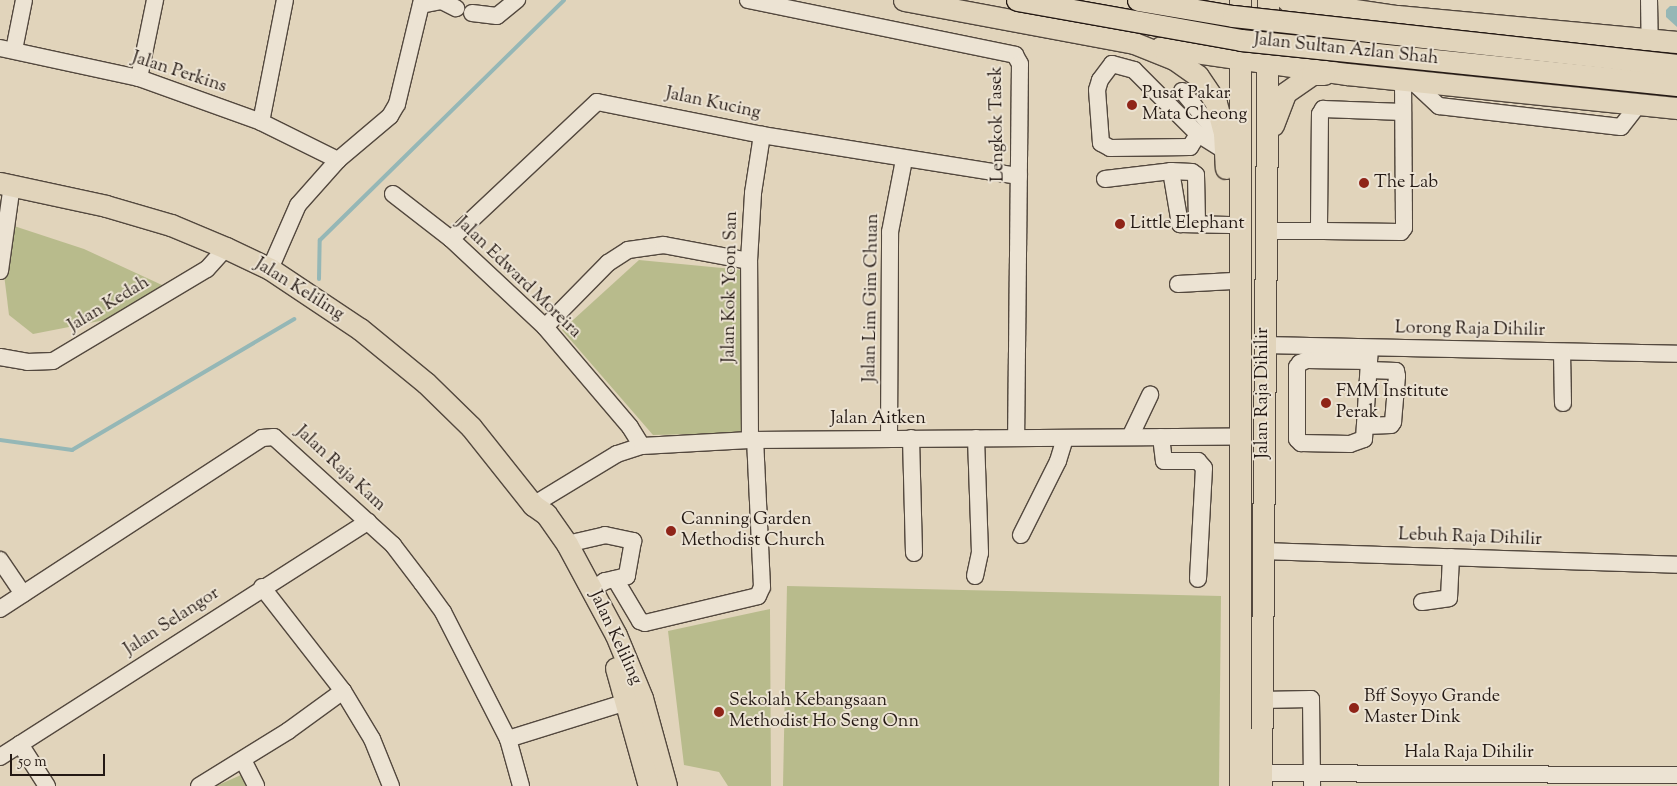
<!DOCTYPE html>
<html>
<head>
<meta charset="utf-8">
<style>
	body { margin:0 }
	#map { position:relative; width:1677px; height:786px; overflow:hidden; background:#e1d4bb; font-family:"Sorts Mill Goudy",serif }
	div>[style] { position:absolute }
	.green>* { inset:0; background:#b8bb8c }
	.water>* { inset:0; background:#95b7b6 }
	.stream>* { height:4px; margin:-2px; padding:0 2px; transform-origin:2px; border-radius:2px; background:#95b7b6 }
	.roads { filter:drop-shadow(1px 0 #53483e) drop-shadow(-1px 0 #53483e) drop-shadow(0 1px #53483e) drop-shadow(0 -1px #53483e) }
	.minor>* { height:16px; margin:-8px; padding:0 8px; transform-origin:8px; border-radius:8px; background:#ece3d3 }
	.major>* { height:21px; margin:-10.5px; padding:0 10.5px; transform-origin:10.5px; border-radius:10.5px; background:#e1d4bb }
	.bridges { filter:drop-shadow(1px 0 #241914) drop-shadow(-1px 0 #241914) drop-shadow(0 1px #241914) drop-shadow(0 -1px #241914) }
	.major-bridge>* { height:21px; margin:-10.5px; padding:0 10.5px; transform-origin:10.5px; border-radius:10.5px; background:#e1d4bb }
	.dots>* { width:14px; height:14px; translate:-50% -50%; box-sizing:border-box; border:2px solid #ece3d3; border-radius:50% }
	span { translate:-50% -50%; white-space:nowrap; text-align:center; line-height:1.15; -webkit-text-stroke:4px #ece3d3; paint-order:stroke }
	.street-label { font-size:18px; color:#241914 }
	.poi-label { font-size:18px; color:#241914 }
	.left { translate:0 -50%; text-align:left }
	.scale { position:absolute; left:10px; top:754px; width:95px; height:22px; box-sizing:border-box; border:2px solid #241914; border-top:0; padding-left:6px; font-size:15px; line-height:18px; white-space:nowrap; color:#241914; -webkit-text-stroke:4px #ece3d3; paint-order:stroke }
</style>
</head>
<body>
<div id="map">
	<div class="green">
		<i style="clip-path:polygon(14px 226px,84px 249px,162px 285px,110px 319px,33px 334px,9px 315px,3px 266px)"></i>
		<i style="clip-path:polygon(639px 260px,743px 270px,742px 433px,653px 435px,562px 330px)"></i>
		<i style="clip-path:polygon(787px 586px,1221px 596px,1219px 786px,783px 786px)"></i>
		<i style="clip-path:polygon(770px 609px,771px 786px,728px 786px,719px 772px,684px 765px,668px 631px)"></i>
		<i style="clip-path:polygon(241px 775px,246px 786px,216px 786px)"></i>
	</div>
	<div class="water">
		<i style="clip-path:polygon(1670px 6px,1677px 6px,1677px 27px,1666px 17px,1666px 10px)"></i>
	</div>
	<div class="stream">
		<i style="left:319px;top:279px;width:39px;rotate:-89deg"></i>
		<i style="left:320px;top:240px;width:342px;rotate:-44.5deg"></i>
		<i style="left:0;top:440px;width:73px;rotate:7.9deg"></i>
		<i style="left:72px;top:450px;width:258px;rotate:-30.5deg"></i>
	</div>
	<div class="roads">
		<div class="minor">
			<i style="left:748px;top:0;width:273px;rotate:11.6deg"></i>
			<i style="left:1015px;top:55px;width:10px;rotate:61deg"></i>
			<i style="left:1020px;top:64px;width:373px;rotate:90.6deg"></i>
			<i style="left:1649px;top:0;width:39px;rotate:89deg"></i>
			<i style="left:421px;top:5px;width:21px;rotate:-11deg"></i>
			<i style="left:442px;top:1px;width:16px;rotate:27deg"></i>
			<i style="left:472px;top:13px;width:25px;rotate:7deg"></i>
			<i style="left:497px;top:16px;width:26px;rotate:-39deg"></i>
			<i style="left:0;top:48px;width:142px;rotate:12.2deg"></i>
			<i style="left:139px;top:78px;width:130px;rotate:19.8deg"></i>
			<i style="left:261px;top:122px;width:86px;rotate:26.3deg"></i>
			<i style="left:14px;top:50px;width:51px;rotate:-78.7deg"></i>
			<i style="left:1112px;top:64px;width:20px;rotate:127deg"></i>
			<i style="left:1100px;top:80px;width:10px;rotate:107deg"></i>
			<i style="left:1097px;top:90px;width:53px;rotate:85.7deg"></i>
			<i style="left:1101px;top:143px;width:10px;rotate:29deg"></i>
			<i style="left:1110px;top:148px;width:80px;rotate:-0.7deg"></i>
			<i style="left:1190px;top:147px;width:15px;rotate:-58deg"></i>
			<i style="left:1112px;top:64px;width:23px;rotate:15deg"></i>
			<i style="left:1134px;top:70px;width:91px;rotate:45deg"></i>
			<i style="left:1198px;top:134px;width:32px;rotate:32deg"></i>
			<i style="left:139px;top:78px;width:80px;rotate:-78.4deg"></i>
			<i style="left:1403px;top:80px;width:148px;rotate:89.6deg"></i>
			<i style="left:1404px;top:228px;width:5px;rotate:127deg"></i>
			<i style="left:1401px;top:232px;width:78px;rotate:-179.3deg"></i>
			<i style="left:1323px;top:231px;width:6px;rotate:-129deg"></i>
			<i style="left:1319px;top:226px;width:112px;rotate:-89.5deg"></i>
			<i style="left:1320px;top:114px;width:6px;rotate:-59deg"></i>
			<i style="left:1323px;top:109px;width:80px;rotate:2.1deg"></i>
			<i style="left:1412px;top:81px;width:37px;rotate:43deg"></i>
			<i style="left:1439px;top:106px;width:183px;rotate:6.6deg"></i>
			<i style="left:1621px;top:127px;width:29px;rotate:-52deg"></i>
			<i style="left:1182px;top:91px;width:67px;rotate:50.4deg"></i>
			<i style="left:261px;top:122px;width:124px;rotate:-78.9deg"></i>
			<i style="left:1171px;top:171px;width:21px;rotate:3deg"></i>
			<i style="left:1192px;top:172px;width:5px;rotate:37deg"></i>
			<i style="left:1196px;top:175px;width:49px;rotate:88.8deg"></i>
			<i style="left:1105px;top:179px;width:66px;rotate:-6.9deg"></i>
			<i style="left:1171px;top:171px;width:54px;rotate:80.4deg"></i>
			<i style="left:1180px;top:224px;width:50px;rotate:1.1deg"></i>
			<i style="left:393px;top:194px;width:73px;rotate:37.8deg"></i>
			<i style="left:451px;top:239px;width:129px;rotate:43.1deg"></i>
			<i style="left:545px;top:327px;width:131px;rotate:49.6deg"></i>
			<i style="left:630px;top:427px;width:22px;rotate:58deg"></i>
			<i style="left:1265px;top:231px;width:58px"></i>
			<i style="left:451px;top:239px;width:200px;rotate:-43.2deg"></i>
			<i style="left:597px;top:102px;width:168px;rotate:11.3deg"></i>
			<i style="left:762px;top:135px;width:260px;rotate:9.1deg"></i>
			<i style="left:270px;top:269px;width:70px;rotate:-66.4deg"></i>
			<i style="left:298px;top:205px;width:60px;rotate:-48.4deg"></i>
			<i style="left:338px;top:160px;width:68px;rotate:-40.2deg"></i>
			<i style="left:390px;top:116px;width:14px;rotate:-60deg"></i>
			<i style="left:397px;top:104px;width:107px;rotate:-76.5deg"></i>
			<i style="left:0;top:271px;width:88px;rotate:-82.1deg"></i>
			<i style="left:1178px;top:284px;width:55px;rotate:-3.1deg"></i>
			<i style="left:545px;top:327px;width:90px;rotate:-45.5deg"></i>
			<i style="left:608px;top:263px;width:24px;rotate:-33deg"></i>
			<i style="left:628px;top:250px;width:36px;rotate:-8deg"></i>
			<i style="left:664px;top:245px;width:86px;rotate:10.7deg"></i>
			<i style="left:1263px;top:345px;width:414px;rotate:1.2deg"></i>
			<i style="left:1562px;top:352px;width:51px;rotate:88.9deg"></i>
			<i style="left:0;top:357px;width:27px;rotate:10deg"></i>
			<i style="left:27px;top:362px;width:26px;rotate:-2deg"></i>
			<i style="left:53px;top:361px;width:179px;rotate:-30.9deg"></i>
			<i style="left:207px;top:269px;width:28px;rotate:-48deg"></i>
			<i style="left:1369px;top:361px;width:62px;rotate:-179.1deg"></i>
			<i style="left:1307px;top:360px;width:8px;rotate:157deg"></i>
			<i style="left:1300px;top:363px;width:5px;rotate:127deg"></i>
			<i style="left:1297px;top:367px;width:72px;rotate:90deg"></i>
			<i style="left:1297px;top:439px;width:6px;rotate:45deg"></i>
			<i style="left:1301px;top:443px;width:49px;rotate:1.2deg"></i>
			<i style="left:1350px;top:444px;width:15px;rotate:-20deg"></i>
			<i style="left:1364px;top:439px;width:78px;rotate:-86.3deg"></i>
			<i style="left:1369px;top:361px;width:12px;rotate:-85deg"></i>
			<i style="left:1365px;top:426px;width:26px;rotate:-2deg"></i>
			<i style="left:1391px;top:425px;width:4px;rotate:-56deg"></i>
			<i style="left:1393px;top:422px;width:46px;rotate:-85deg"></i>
			<i style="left:1397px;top:376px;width:5px;rotate:-101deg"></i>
			<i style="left:1396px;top:371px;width:27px;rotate:-178deg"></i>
			<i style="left:1130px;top:437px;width:47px;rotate:-64.5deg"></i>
			<i style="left:1161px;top:437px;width:24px;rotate:83deg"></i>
			<i style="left:1164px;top:461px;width:34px"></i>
			<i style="left:1198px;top:461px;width:9px;rotate:49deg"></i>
			<i style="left:1204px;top:468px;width:111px;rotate:93.1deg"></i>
			<i style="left:889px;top:438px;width:206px;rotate:-89.7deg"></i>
			<i style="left:890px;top:232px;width:73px;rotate:-79deg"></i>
			<i style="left:911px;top:438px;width:115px;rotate:88.5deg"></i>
			<i style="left:750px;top:440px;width:179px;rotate:-90.3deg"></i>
			<i style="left:749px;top:261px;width:68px;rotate:-86.6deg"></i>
			<i style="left:753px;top:193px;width:59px;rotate:-81.2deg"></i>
			<i style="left:533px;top:505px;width:98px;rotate:-31.3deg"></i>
			<i style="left:617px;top:454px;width:26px;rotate:-18deg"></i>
			<i style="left:642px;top:446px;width:108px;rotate:-3.2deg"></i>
			<i style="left:750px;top:440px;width:490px;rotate:-0.4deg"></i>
			<i style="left:1021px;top:535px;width:83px;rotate:-63.4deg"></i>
			<i style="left:1058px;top:461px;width:24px;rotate:-73deg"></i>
			<i style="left:567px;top:544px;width:39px;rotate:-13deg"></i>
			<i style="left:605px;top:535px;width:29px;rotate:12deg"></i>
			<i style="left:633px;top:541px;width:36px;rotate:100deg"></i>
			<i style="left:627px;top:576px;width:23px;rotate:167deg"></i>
			<i style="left:605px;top:581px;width:14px;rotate:146deg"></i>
			<i style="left:1262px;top:551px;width:415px;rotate:1.9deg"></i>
			<i style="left:0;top:560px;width:41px;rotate:55.9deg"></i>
			<i style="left:975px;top:576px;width:24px;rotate:-78deg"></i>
			<i style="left:980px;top:553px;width:115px;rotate:-92deg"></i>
			<i style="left:615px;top:579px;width:49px;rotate:59.2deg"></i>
			<i style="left:640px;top:621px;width:5px;rotate:22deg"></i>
			<i style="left:645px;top:623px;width:116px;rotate:-13.4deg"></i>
			<i style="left:758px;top:596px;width:10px;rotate:-66deg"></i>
			<i style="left:762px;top:587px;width:147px;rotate:-92.7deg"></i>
			<i style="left:262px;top:587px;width:132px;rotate:52.1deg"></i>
			<i style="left:343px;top:691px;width:56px;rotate:58.9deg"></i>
			<i style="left:372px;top:739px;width:51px;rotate:68deg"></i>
			<i style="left:1422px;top:602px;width:27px;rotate:-8deg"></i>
			<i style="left:1449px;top:598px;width:41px;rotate:-87.2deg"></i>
			<i style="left:0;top:609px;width:313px;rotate:-33.1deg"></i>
			<i style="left:262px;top:438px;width:12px;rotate:-5deg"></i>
			<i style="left:274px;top:437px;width:161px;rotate:42.2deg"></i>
			<i style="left:393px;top:545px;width:48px;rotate:52.7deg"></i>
			<i style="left:422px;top:583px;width:36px;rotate:54deg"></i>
			<i style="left:443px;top:612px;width:143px;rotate:62.9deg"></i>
			<i style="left:508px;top:739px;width:49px;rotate:74.5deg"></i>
			<i style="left:1261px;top:700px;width:50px;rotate:-1.1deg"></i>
			<i style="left:1311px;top:699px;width:87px;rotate:89.3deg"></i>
			<i style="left:508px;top:739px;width:125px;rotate:-17.3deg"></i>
			<i style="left:20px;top:744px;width:50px;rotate:57.3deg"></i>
			<i style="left:0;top:757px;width:437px;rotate:-32.6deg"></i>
			<i style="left:243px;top:760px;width:29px;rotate:63deg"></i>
			<i style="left:1261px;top:773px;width:416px;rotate:0.3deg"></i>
			<i style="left:199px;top:786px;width:105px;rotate:-31.7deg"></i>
			<i style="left:288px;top:731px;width:68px;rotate:-36deg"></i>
		</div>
		<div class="major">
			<i style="left:904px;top:0;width:234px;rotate:10.6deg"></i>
			<i style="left:1134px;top:43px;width:43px;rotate:21.8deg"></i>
			<i style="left:1174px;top:59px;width:29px;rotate:35deg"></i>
			<i style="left:1198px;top:76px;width:32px;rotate:56deg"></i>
			<i style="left:1216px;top:103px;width:31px;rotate:75deg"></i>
			<i style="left:1224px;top:133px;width:35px;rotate:87deg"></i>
			<i style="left:1240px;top:0;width:786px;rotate:90deg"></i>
			<i style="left:1287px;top:0;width:111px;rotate:8.3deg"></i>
			<i style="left:1397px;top:16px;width:281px;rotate:5.3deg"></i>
			<i style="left:1161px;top:47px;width:188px;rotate:8.3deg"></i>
			<i style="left:1347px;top:74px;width:332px;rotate:5.9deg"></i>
			<i style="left:1273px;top:125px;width:34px;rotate:-69deg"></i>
			<i style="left:1285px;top:93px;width:33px;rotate:-35deg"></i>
			<i style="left:1312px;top:74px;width:12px"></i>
			<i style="left:0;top:183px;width:108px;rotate:12.2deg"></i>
			<i style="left:106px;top:206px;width:68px;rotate:16.3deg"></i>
			<i style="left:171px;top:225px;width:60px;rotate:22.7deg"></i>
			<i style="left:226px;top:248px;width:49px;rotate:25.5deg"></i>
			<i style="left:270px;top:269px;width:108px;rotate:33.7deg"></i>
			<i style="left:360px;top:329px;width:85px;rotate:39.3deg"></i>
			<i style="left:426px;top:383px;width:63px;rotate:44.4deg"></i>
			<i style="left:471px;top:427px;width:100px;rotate:51.5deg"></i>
			<i style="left:533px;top:505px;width:16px;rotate:35deg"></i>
			<i style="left:546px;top:514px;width:37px;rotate:55deg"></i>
			<i style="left:567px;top:544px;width:103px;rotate:61.7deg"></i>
			<i style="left:616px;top:635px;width:68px;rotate:67.6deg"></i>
			<i style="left:642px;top:698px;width:91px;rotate:74.7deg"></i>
			<i style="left:616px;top:668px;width:123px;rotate:74.4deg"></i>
			<i style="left:1261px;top:786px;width:786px;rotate:-89.49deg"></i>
		</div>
	</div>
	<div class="bridges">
		<div class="major-bridge">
			<i style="left:1017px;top:0;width:228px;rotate:10.1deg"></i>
			<i style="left:1241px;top:40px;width:438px;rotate:5.9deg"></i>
			<i style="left:1138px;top:0;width:96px;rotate:9.6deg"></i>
			<i style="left:1233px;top:16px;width:447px;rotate:6.3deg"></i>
		</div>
	</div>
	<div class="dots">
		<i style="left:1132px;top:105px;background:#8f2418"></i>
		<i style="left:1364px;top:183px;background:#8f2418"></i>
		<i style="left:1120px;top:224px;background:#8f2418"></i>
		<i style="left:1326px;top:403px;background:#8f2418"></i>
		<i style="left:671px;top:531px;background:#8f2418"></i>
		<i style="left:1354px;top:708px;background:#8f2418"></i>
		<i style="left:719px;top:712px;background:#8f2418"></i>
	</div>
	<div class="street-label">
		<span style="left:1346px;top:50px;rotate:6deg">Jalan Sultan Azlan Shah</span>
		<span style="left:179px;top:73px;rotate:18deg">Jalan Perkins</span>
		<span style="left:713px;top:104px;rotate:12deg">Jalan Kucing</span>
		<span style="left:998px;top:124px;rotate:-91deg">Lengkok Tasek</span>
		<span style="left:518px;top:278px;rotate:44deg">Jalan Edward Moreira</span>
		<span style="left:731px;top:287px;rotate:-89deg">Jalan Kok Yoon San</span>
		<span style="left:299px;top:290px;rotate:32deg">Jalan Keliling</span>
		<span style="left:872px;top:298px;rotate:-89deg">Jalan Lim Gim Chuan</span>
		<span style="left:109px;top:305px;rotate:-31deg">Jalan Kedah</span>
		<span style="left:1470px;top:330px;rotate:1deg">Lorong Raja Dihilir</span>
		<span style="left:1263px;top:393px;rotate:-90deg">Jalan Raja Dihilir</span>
		<span style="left:878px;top:419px">Jalan Aitken</span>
		<span style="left:340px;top:469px;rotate:43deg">Jalan Raja Kam</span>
		<span style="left:1470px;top:538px;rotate:2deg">Lebuh Raja Dihilir</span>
		<span style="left:172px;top:622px;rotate:-33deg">Jalan Selangor</span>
		<span style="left:615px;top:638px;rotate:65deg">Jalan Keliling</span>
		<span style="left:1469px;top:753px">Hala Raja Dihilir</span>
	</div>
	<div class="poi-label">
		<span class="left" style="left:1142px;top:105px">Pusat Pakar<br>Mata Cheong</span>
		<span class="left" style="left:1374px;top:183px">The Lab</span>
		<span class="left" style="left:1130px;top:224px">Little Elephant</span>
		<span class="left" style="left:1336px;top:403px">FMM Institute<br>Perak</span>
		<span class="left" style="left:681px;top:531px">Canning Garden<br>Methodist Church</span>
		<span class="left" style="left:1364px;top:708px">Bff Soyyo Grande<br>Master Dink</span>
		<span class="left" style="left:729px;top:712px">Sekolah Kebangsaan<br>Methodist Ho Seng Onn</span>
	</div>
	<div class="scale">50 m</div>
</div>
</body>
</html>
